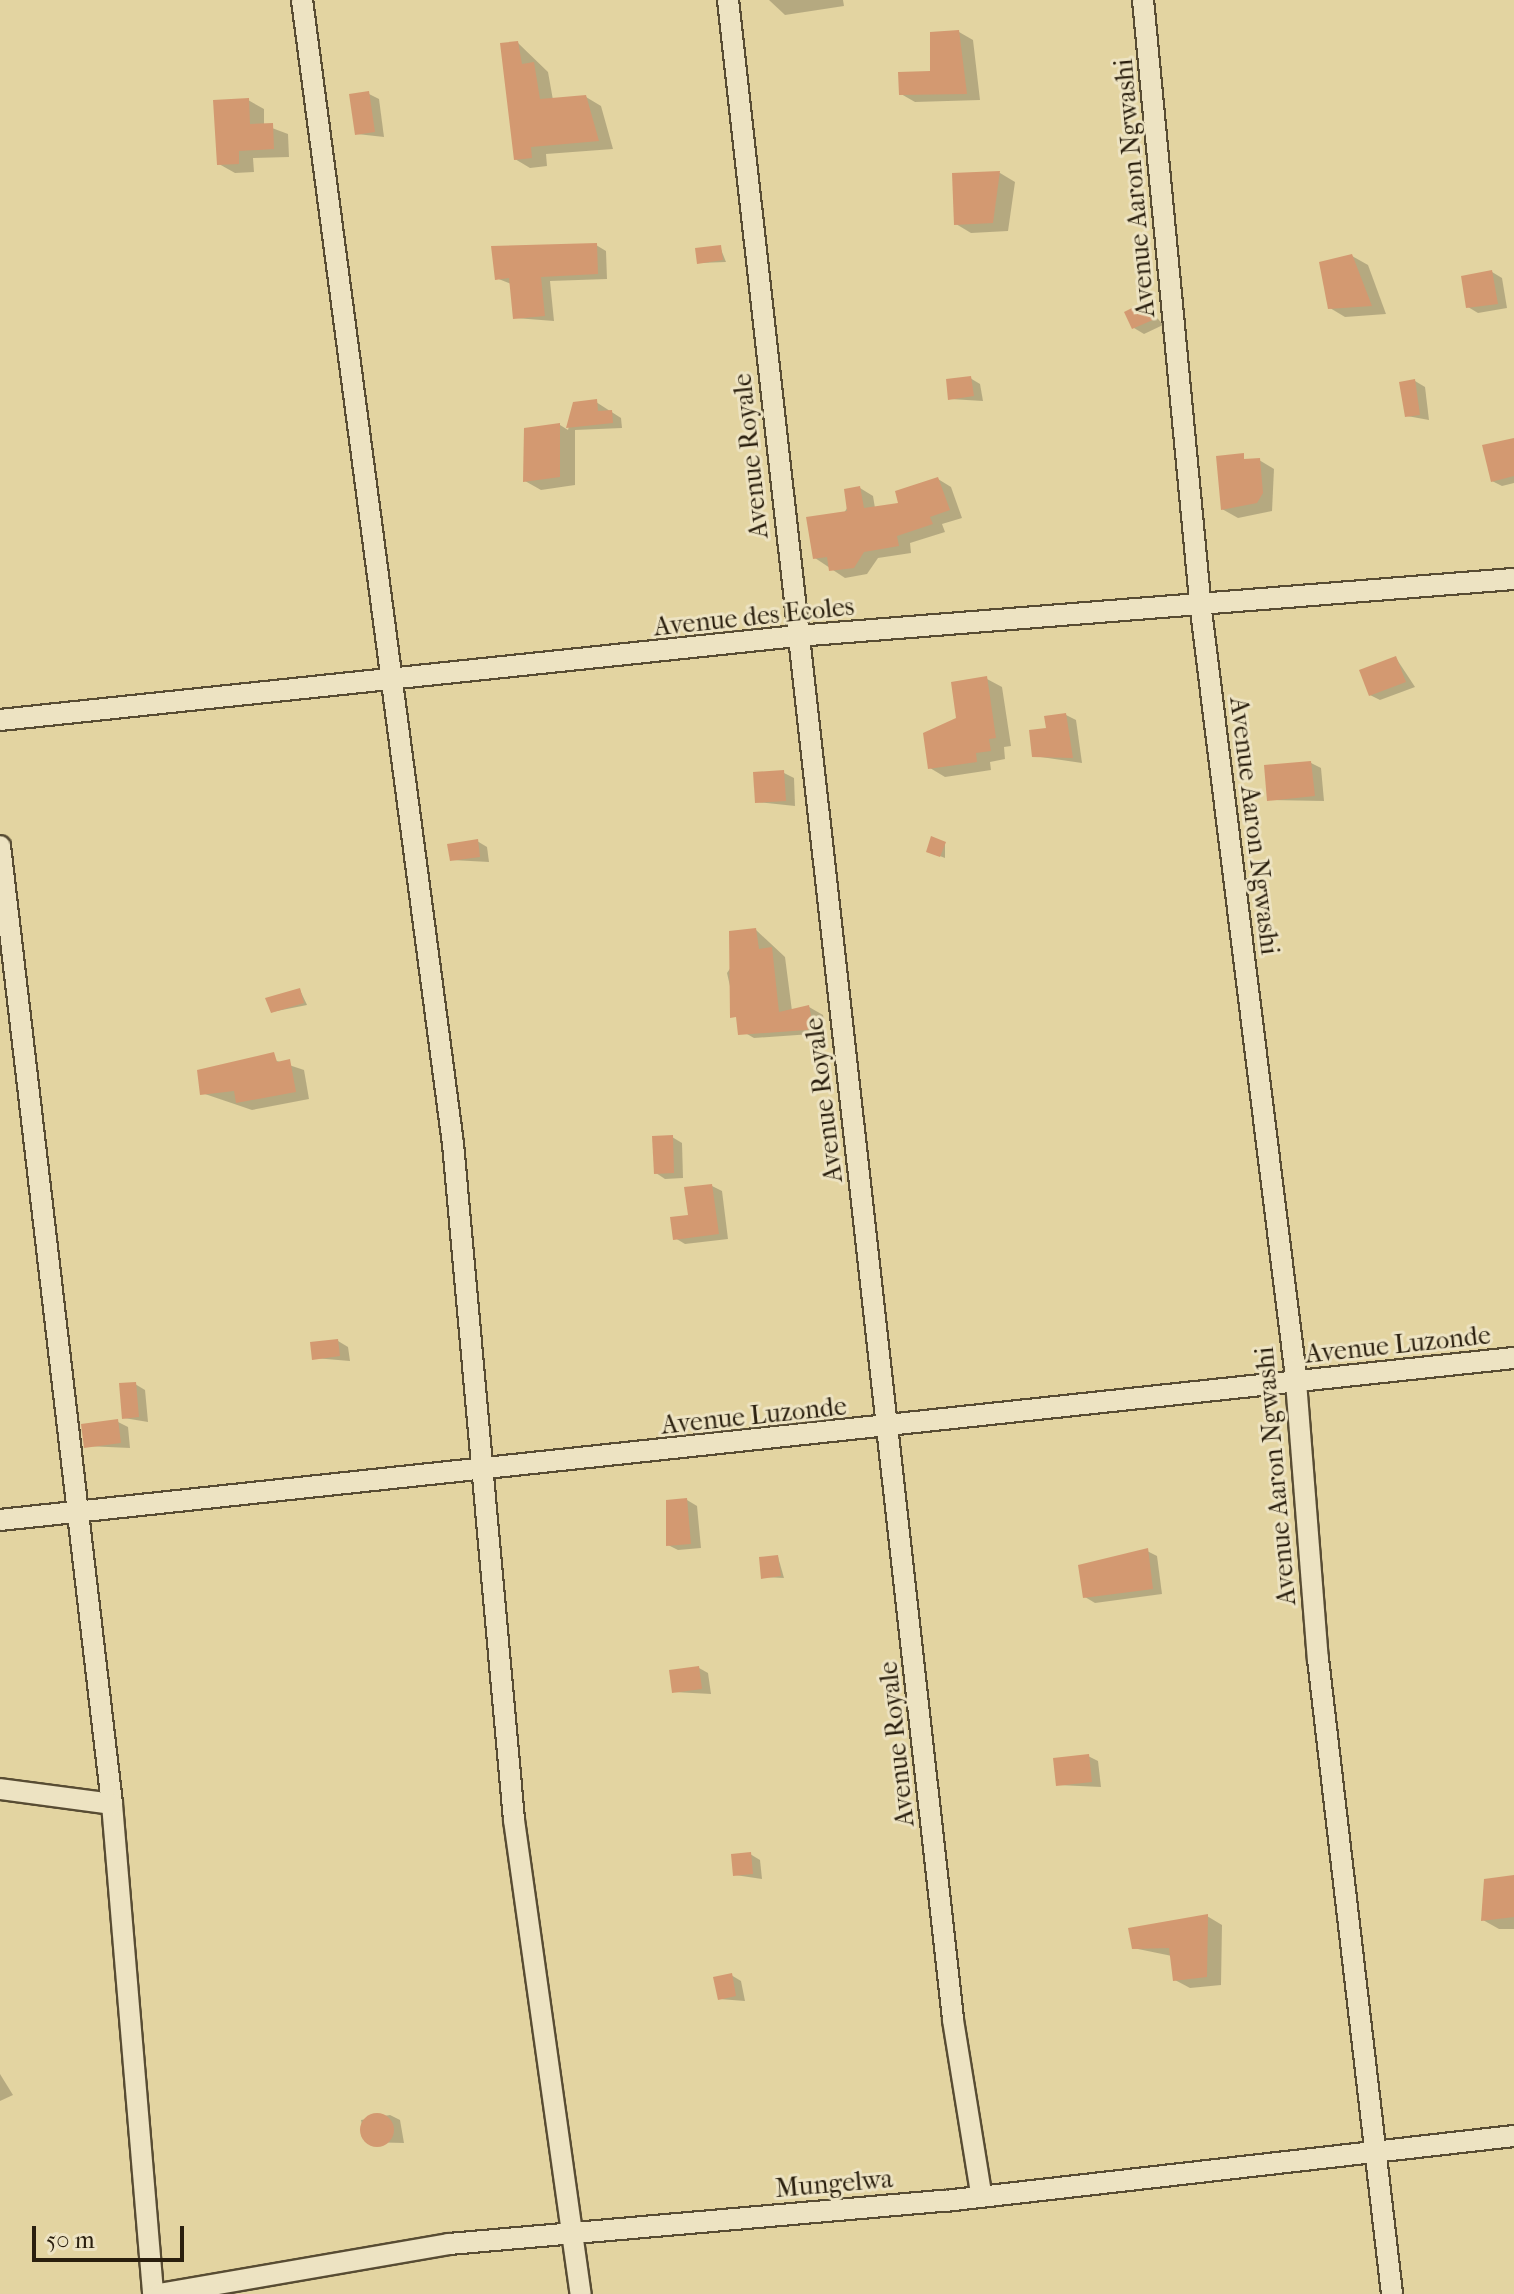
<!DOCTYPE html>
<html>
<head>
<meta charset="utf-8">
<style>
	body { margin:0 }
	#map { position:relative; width:1514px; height:2294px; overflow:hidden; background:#e3d4a1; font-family:"IM FELL French Canon",serif }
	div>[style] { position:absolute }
	.shadow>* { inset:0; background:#0003 }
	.building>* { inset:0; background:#d39971 }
	.round { border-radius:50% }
	.roads { filter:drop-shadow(2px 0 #584c33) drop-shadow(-2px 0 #584c33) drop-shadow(0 2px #584c33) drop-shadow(0 -2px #584c33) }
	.minor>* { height:20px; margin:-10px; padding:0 10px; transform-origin:10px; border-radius:10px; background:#ede3c2 }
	span { translate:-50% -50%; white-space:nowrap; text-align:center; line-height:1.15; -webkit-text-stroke:6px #ede3c2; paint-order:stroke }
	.street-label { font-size:26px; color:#2a1f0e }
	.scale { position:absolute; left:32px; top:2226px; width:152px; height:36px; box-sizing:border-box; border:4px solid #2a1f0e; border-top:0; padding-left:10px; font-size:24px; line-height:28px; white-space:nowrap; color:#2a1f0e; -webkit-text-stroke:6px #ede3c2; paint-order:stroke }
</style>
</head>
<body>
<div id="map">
	<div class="shadow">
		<i style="clip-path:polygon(769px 0,843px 0,844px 6px,785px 15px)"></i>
		<i style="clip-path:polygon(959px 32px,973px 40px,980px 100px,915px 102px,901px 94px,932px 73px)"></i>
		<i style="clip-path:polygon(518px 43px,548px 72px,553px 100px,586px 97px,601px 106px,613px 149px,546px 154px,547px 166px,530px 168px,515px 159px)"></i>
		<i style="clip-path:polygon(369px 94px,379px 99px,384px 137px,357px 134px)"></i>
		<i style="clip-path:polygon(248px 100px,264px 109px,264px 125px,288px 134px,289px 157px,253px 158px,254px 172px,235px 173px,219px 164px)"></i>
		<i style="clip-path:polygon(1000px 173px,1015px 182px,1008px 231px,971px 233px,956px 224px,954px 175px)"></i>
		<i style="clip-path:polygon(596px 245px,606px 251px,607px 279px,550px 281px,554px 321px,515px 318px,511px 284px,496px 278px)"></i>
		<i style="clip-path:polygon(720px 247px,726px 262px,699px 263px)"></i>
		<i style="clip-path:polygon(1352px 256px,1368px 265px,1386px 314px,1345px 317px,1330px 308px)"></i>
		<i style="clip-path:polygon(1492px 272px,1502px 278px,1507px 308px,1478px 313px,1468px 307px)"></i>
		<i style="clip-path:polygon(1146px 304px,1163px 325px,1144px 334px,1134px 328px)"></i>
		<i style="clip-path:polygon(970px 378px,980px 384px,983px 401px,950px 399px)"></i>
		<i style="clip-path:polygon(1415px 381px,1425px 387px,1429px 420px,1407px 416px)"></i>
		<i style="clip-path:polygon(596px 402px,621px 418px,622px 428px,575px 430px,575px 485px,541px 490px,525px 481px,560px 425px,568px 430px,575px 403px)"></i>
		<i style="clip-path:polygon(1514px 440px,1514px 483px,1502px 486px,1492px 481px)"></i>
		<i style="clip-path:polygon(1259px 460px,1274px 469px,1272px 511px,1238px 518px,1222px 509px)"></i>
		<i style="clip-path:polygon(938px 479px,951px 487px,962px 518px,942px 524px,945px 532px,910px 543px,911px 553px,878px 558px,867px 574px,845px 578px,815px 558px,860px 488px,873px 496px,875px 508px,901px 504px)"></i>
		<i style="clip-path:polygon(1396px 658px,1415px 687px,1380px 700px,1370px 695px)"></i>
		<i style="clip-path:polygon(987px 679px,1002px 687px,1011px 746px,1004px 747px,1005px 759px,990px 762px,991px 770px,945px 777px,930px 768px)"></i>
		<i style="clip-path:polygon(1066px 715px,1076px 720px,1082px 763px,1034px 756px)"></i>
		<i style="clip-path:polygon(1311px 763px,1321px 768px,1324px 801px,1269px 800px)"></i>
		<i style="clip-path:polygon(784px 773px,794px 778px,795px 806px,757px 802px)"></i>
		<i style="clip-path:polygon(477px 841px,487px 847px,489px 862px,452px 860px)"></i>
		<i style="clip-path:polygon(945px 844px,945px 858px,932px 853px)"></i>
		<i style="clip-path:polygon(756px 930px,785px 957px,792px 1011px,809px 1007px,823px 1015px,826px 1033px,754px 1038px,740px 1030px,727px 973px)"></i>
		<i style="clip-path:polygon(300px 990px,307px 1005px,272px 1012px)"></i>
		<i style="clip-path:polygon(262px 1056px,304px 1070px,309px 1099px,252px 1110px,202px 1093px)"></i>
		<i style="clip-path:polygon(672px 1137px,682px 1143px,683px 1178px,665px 1179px,656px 1173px)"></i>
		<i style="clip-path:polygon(712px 1186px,722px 1191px,728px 1239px,685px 1244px,675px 1238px)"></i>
		<i style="clip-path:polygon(338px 1341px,348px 1347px,350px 1361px,314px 1358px)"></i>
		<i style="clip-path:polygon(135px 1384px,145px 1390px,148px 1422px,124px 1418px)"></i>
		<i style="clip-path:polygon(118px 1422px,128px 1427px,130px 1448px,86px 1446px)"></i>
		<i style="clip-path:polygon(687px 1500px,697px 1506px,701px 1548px,678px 1550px,668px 1545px)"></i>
		<i style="clip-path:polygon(1147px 1551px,1157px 1556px,1162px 1594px,1095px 1603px,1085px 1597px)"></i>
		<i style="clip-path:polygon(778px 1557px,784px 1578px,763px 1577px)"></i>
		<i style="clip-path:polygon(699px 1668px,708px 1673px,711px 1694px,674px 1692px)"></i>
		<i style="clip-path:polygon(1088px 1756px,1098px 1761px,1101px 1787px,1058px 1785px)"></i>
		<i style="clip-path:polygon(750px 1854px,760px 1860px,762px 1879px,735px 1875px)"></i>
		<i style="clip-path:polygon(1514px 1877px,1514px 1929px,1499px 1929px,1483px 1920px)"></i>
		<i style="clip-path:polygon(1207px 1916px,1222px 1925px,1221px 1985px,1190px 1988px,1175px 1980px,1172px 1956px,1133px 1948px)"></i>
		<i style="clip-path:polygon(731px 1975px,741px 1981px,745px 2001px,719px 1999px)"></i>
		<i style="clip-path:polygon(0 2074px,13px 2095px,0 2101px)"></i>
		<i style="clip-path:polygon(390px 2115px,400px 2120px,404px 2143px,365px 2142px,361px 2120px)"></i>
	</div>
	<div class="building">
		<i style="clip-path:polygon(959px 30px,967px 94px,899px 95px,898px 72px,930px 71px,930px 32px)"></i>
		<i style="clip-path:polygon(518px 41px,522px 64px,534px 62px,540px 99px,586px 95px,599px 141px,531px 147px,532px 158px,514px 160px,500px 43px)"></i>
		<i style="clip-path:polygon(369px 91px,375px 132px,355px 135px,349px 94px)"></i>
		<i style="clip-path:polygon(249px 98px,250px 124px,273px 123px,274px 149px,239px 151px,239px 164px,217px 165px,213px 100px)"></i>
		<i style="clip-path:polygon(1000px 171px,993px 223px,954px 225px,952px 173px)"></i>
		<i style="clip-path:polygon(597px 243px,598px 274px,541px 277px,545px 316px,513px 319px,509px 278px,495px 280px,491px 246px)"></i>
		<i style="clip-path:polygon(721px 245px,723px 260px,697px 264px,695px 248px)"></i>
		<i style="clip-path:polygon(1352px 254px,1372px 306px,1328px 309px,1319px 262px)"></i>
		<i style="clip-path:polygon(1492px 270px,1498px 304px,1466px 308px,1461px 276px)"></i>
		<i style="clip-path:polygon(1146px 301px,1155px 319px,1132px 329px,1124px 312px)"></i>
		<i style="clip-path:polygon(971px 376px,974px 396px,948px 400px,946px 379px)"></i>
		<i style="clip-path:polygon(1415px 379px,1420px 415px,1405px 417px,1399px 382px)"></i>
		<i style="clip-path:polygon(597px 399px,598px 411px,612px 410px,613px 423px,566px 428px,573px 402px)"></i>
		<i style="clip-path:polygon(560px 423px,560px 477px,523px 482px,524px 428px)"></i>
		<i style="clip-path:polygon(1514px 438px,1514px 476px,1491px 482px,1482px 445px)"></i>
		<i style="clip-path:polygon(1244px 453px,1244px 459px,1260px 458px,1263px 493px,1257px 503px,1221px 510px,1216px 456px)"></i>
		<i style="clip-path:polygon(938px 477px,950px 510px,930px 517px,933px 524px,897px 536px,899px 546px,864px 552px,854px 568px,829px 571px,827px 557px,813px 559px,806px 517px,847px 511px,844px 489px,860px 486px,864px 508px,898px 503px,895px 491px)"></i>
		<i style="clip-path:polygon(1396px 656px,1406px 682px,1369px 696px,1359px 670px)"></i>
		<i style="clip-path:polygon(987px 676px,996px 738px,989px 739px,991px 751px,976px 753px,977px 762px,928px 769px,923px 733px,956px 718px,951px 682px)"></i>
		<i style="clip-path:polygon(1066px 713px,1073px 758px,1032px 757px,1029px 730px,1046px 728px,1044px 716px)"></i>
		<i style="clip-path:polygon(1311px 761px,1315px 796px,1267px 801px,1264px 765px)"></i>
		<i style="clip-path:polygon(784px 770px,786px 801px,755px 803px,753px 772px)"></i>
		<i style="clip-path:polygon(931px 836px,946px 842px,940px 857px,926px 852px)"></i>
		<i style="clip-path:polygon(478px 839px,480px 857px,450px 861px,447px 844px)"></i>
		<i style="clip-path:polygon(756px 928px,759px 949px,772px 947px,779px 1012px,809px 1005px,813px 1026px,807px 1030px,738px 1035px,736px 1017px,730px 1018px,729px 931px)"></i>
		<i style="clip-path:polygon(300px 988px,304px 1003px,271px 1013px,265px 998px)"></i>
		<i style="clip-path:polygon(274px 1052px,277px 1062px,290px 1059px,296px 1092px,236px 1103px,234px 1091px,200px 1095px,197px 1070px)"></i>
		<i style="clip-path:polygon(673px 1135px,674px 1173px,654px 1174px,652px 1136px)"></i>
		<i style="clip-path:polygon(712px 1184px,719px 1234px,673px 1240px,670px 1217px,688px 1215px,684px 1187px)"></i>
		<i style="clip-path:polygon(338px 1339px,340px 1356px,312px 1360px,310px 1342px)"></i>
		<i style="clip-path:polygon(136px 1382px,139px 1417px,122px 1419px,119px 1383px)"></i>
		<i style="clip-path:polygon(118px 1419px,121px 1443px,84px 1448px,81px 1424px)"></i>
		<i style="clip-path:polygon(687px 1498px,691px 1544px,666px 1546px,666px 1500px)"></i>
		<i style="clip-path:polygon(1148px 1548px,1153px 1589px,1083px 1598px,1078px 1565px)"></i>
		<i style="clip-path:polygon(778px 1555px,781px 1576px,761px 1579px,759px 1557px)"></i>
		<i style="clip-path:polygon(699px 1666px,702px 1689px,672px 1693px,669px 1670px)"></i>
		<i style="clip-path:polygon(1089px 1754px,1092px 1782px,1056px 1786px,1053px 1758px)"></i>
		<i style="clip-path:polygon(751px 1852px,753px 1874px,733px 1876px,731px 1854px)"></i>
		<i style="clip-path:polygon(1514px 1875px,1514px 1917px,1481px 1921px,1484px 1879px)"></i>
		<i style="clip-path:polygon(1208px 1914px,1207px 1977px,1173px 1981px,1169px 1948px,1132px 1949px,1128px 1928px)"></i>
		<i style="clip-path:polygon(732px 1973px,736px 1996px,718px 2000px,713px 1977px)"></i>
		<i class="round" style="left:360px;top:2113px;width:34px;height:34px"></i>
	</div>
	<div class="roads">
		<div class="minor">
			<i style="left:302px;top:0;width:1154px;rotate:82.48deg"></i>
			<i style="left:453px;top:1144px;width:679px;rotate:84.84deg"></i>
			<i style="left:514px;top:1820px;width:479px;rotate:82deg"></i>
			<i style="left:728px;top:0;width:2032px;rotate:83.64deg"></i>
			<i style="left:953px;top:2020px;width:175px;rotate:80.8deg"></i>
			<i style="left:1143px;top:0;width:613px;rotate:84.57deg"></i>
			<i style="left:1201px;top:610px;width:765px;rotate:82.94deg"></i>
			<i style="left:1295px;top:1369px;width:291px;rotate:85.5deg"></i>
			<i style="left:1318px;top:1659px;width:639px;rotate:83.35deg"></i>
			<i style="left:0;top:720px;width:801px;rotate:-6.02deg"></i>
			<i style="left:797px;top:636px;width:719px;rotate:-4.55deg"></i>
			<i style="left:0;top:846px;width:965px;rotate:83.33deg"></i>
			<i style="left:112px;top:1804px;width:492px;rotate:85.2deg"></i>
			<i style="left:0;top:1520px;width:1523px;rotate:-6.11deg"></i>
			<i style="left:0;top:1789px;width:113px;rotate:7.6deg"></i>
			<i style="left:160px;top:2294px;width:293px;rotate:-9.8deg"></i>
			<i style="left:449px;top:2244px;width:498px;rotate:-5deg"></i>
			<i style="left:945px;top:2201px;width:573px;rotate:-6.52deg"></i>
		</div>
	</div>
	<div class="street-label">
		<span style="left:1135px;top:188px;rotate:-95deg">Avenue Aaron Ngwashi</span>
		<span style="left:751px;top:456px;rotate:-96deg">Avenue Royale</span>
		<span style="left:754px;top:617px;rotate:-6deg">Avenue des Ecoles</span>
		<span style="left:1254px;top:826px;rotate:83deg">Avenue Aaron Ngwashi</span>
		<span style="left:824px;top:1100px;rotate:-97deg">Avenue Royale</span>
		<span style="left:1398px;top:1345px;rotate:-6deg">Avenue Luzonde</span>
		<span style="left:754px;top:1416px;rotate:-6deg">Avenue Luzonde</span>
		<span style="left:1276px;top:1476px;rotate:-95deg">Avenue Aaron Ngwashi</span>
		<span style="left:897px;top:1744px;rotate:-96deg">Avenue Royale</span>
		<span style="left:834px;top:2184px;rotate:-5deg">Mungelwa</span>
	</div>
	<div class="scale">50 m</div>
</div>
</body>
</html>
